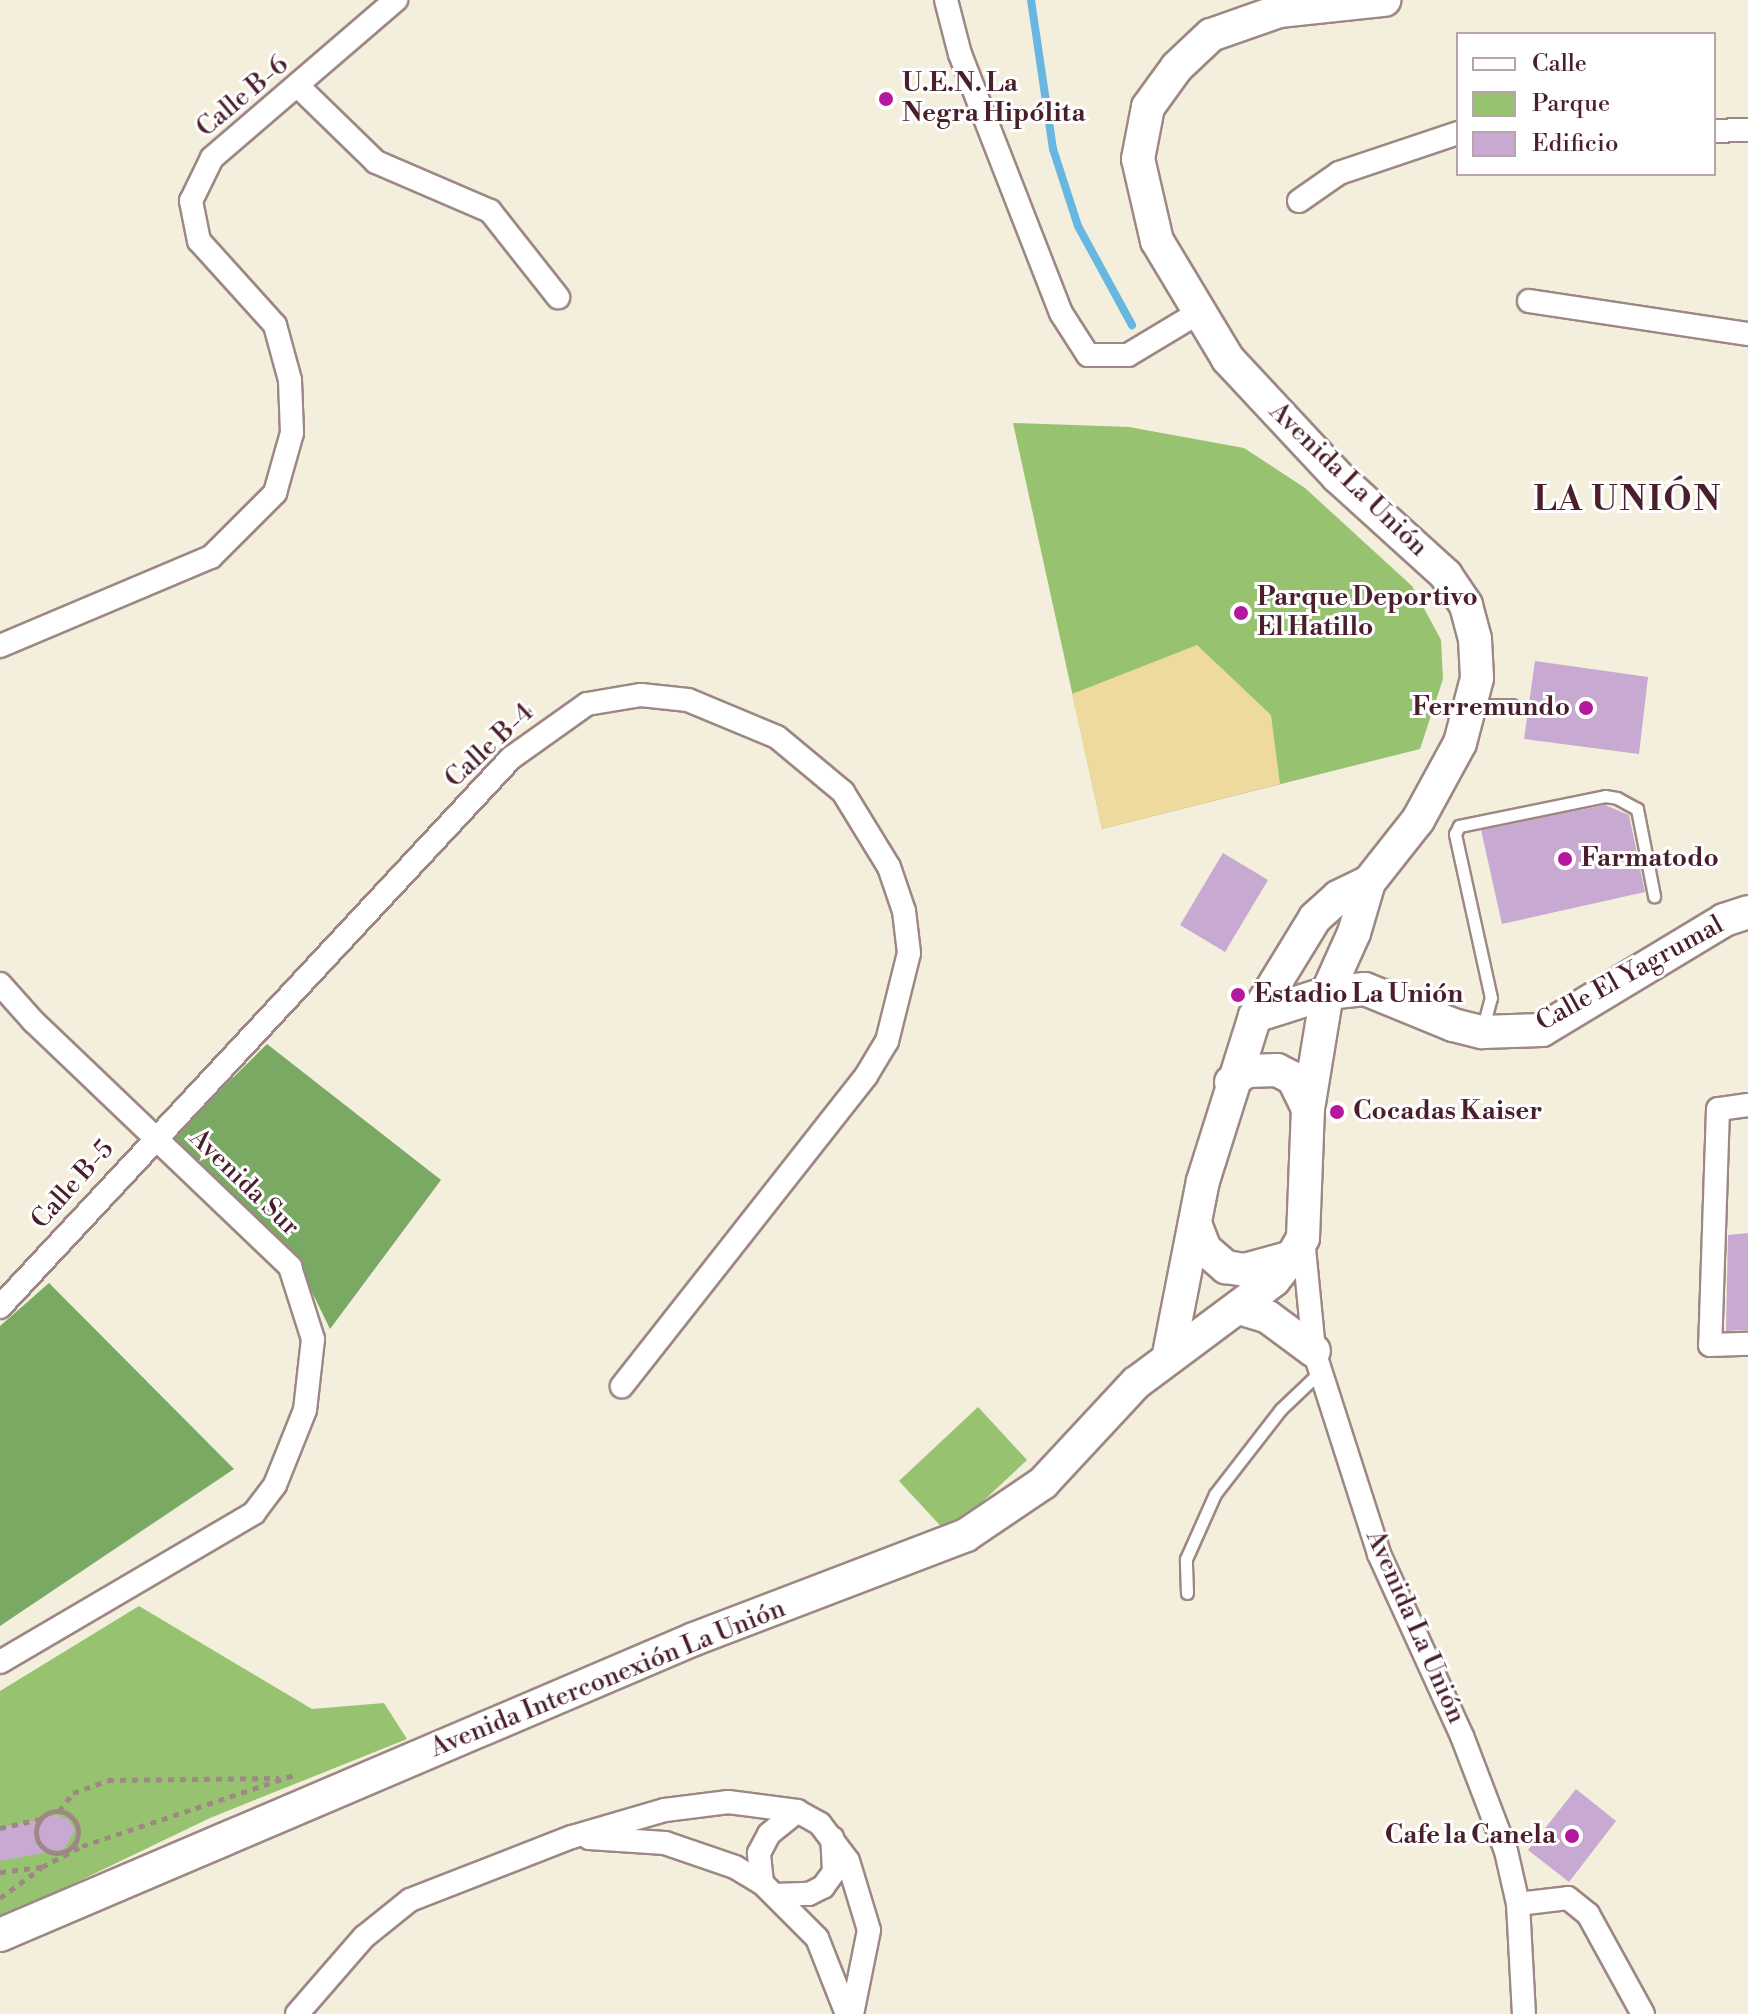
<!DOCTYPE html>
<html>
<head>
<meta charset="utf-8">
<style>
	body { margin:0 }
	#map { position:relative; width:1748px; height:2014px; overflow:hidden; background:#f3efdc; font-family:"Libre Bodoni",serif }
	div>[style] { position:absolute }
	.green>* { inset:0; background:#97c370 }
	.forest>* { inset:0; background:#79a962 }
	.sand>* { inset:0; background:#eeda9e }
	.stream>* { height:8px; margin:-4px; padding:0 4px; transform-origin:4px; border-radius:4px; background:#67b7e2 }
	.building>* { inset:0; background:#c7a9d2 }
	.path>* { height:5px; margin-top:-2.5px; transform-origin:0; background:repeating-linear-gradient(90deg,#9e8784 0 6px,transparent 0 12px) }
	.path>.ring { margin:-2.5px; padding:0; box-sizing:content-box; background:none; border:5px solid #9e8784; border-radius:50% }
	.roads { filter:drop-shadow(2px 0 #9e8784) drop-shadow(-2px 0 #9e8784) drop-shadow(0 2px #9e8784) drop-shadow(0 -2px #9e8784) }
	.lane>* { height:11px; margin:-5.5px; padding:0 5.5px; transform-origin:5.5px; border-radius:5.5px; background:#fff }
	.street>* { height:22px; margin:-11px; padding:0 11px; transform-origin:11px; border-radius:11px; background:#fff }
	.secondary>* { height:32px; margin:-16px; padding:0 16px; transform-origin:16px; border-radius:16px; background:#fff }
	.dots>* { width:22px; height:22px; translate:-50% -50%; box-sizing:border-box; border:4px solid #fff; border-radius:50% }
	span { translate:-50% -50%; white-space:nowrap; text-align:center; line-height:1.15; -webkit-text-stroke:6px #fff; paint-order:stroke }
	.poi-label { font-size:26px; color:#4a1f2b; font-weight:700 }
	.left { translate:0 -50%; text-align:left }
	.right { translate:-100% -50%; text-align:right }
	.street-label { font-size:26px; color:#4a1f2b }
	.district-label { font-size:34px; color:#4a1f2b; font-weight:700; letter-spacing:2px }
	.legend { position:absolute; left:1456px; top:32px; width:260px; height:144px; box-sizing:border-box; background:#fff; border:2px solid #b7a5aa; margin:0; padding:10px 14px; list-style:none; font-size:24px; color:#4a1f2b }
	.legend li { display:flex; align-items:center; gap:16px; height:40px }
	.legend b { width:40px; border:2px solid #b7a5aa }
</style>
</head>
<body>
<div id="map">
	<div class="green">
		<i style="clip-path:polygon(1013px 423px,1129px 427px,1244px 448px,1305px 488px,1412px 586px,1441px 640px,1443px 679px,1420px 749px,1102px 829px)"></i>
		<i style="clip-path:polygon(978px 1407px,1027px 1460px,948px 1534px,899px 1481px)"></i>
		<i style="clip-path:polygon(139px 1606px,312px 1709px,384px 1703px,407px 1739px,210px 1818px,0 1919px,0 1691px)"></i>
	</div>
	<div class="forest">
		<i style="clip-path:polygon(267px 1044px,441px 1180px,330px 1329px,297px 1261px,173px 1137px)"></i>
		<i style="clip-path:polygon(49px 1283px,234px 1469px,0 1626px,0 1326px)"></i>
	</div>
	<div class="sand">
		<i style="clip-path:polygon(1197px 645px,1271px 715px,1280px 784px,1102px 829px,1072px 694px)"></i>
	</div>
	<div class="stream">
		<i style="left:1031px;top:0;width:151px;rotate:81.6deg"></i>
		<i style="left:1053px;top:149px;width:81px;rotate:72deg"></i>
		<i style="left:1078px;top:226px;width:113px;rotate:61.4deg"></i>
	</div>
	<div class="building">
		<i style="clip-path:polygon(1535px 661px,1648px 677px,1639px 754px,1524px 739px)"></i>
		<i style="clip-path:polygon(1605px 805px,1629px 815px,1645px 892px,1502px 924px,1481px 830px)"></i>
		<i style="clip-path:polygon(1223px 853px,1268px 880px,1225px 952px,1180px 925px)"></i>
		<i style="clip-path:polygon(1748px 1233px,1748px 1330px,1726px 1331px,1728px 1235px)"></i>
		<i style="clip-path:polygon(1576px 1789px,1616px 1821px,1569px 1882px,1528px 1850px)"></i>
		<i style="clip-path:polygon(56px 1815px,68px 1819px,75px 1830px,64px 1849px,0 1861px,0 1828px)"></i>
	</div>
	<div class="path">
		<i class="ring" style="left:36px;top:1811px;width:37px;height:37px"></i>
		<i style="left:59px;top:1811px;width:23px;rotate:-52deg"></i>
		<i style="left:73px;top:1793px;width:37px;rotate:-20deg"></i>
		<i style="left:108px;top:1780px;width:171px;rotate:-0.7deg"></i>
		<i style="left:0;top:1828px;width:41px;rotate:-12.7deg"></i>
		<i style="left:0;top:1872px;width:42px;rotate:-6.8deg"></i>
		<i style="left:42px;top:1867px;width:45px;rotate:-27.7deg"></i>
		<i style="left:82px;top:1846px;width:227px;rotate:-18.5deg"></i>
		<i style="left:0;top:1898px;width:51px;rotate:-36.2deg"></i>
	</div>
	<div class="roads">
		<div class="lane">
			<i style="left:1472px;top:705px;width:40px"></i>
			<i style="left:1483px;top:1027px;width:30px;rotate:-75deg"></i>
			<i style="left:1491px;top:998px;width:168px;rotate:-102.4deg"></i>
			<i style="left:1455px;top:834px;width:9px;rotate:-63deg"></i>
			<i style="left:1459px;top:826px;width:149px;rotate:-11.6deg"></i>
			<i style="left:1605px;top:796px;width:12px;rotate:9deg"></i>
			<i style="left:1617px;top:798px;width:23px;rotate:29deg"></i>
			<i style="left:1637px;top:809px;width:89px;rotate:78.9deg"></i>
			<i style="left:1187px;top:1593px;width:34px;rotate:-92deg"></i>
			<i style="left:1186px;top:1559px;width:71px;rotate:-66deg"></i>
			<i style="left:1215px;top:1494px;width:108px;rotate:-52.2deg"></i>
			<i style="left:1281px;top:1409px;width:54px;rotate:-43.5deg"></i>
		</div>
		<div class="street">
			<i style="left:946px;top:0;width:56px;rotate:75.5deg"></i>
			<i style="left:960px;top:54px;width:278px;rotate:68.7deg"></i>
			<i style="left:1061px;top:313px;width:50px;rotate:57.3deg"></i>
			<i style="left:1088px;top:355px;width:40px"></i>
			<i style="left:1128px;top:355px;width:82px;rotate:-31deg"></i>
			<i style="left:299px;top:87px;width:107px;rotate:44.2deg"></i>
			<i style="left:376px;top:162px;width:124px;rotate:23.3deg"></i>
			<i style="left:490px;top:211px;width:110px;rotate:51.7deg"></i>
			<i style="left:1714px;top:131px;width:34px;rotate:-2deg"></i>
			<i style="left:1299px;top:201px;width:49px;rotate:-35deg"></i>
			<i style="left:1339px;top:173px;width:126px;rotate:-18.6deg"></i>
			<i style="left:1529px;top:301px;width:221px;rotate:8.6deg"></i>
			<i style="left:0;top:646px;width:229px;rotate:-22.9deg"></i>
			<i style="left:211px;top:557px;width:91px;rotate:-45deg"></i>
			<i style="left:275px;top:493px;width:62px;rotate:-74.2deg"></i>
			<i style="left:292px;top:433px;width:53px;rotate:-92.2deg"></i>
			<i style="left:290px;top:380px;width:57px;rotate:-105.3deg"></i>
			<i style="left:275px;top:325px;width:113px;rotate:-132.1deg"></i>
			<i style="left:199px;top:241px;width:41px;rotate:-101.3deg"></i>
			<i style="left:191px;top:201px;width:48px;rotate:-64deg"></i>
			<i style="left:212px;top:158px;width:243px;rotate:-40.7deg"></i>
			<i style="left:0;top:984px;width:50px;rotate:48.3deg"></i>
			<i style="left:33px;top:1021px;width:356px;rotate:43.7deg"></i>
			<i style="left:290px;top:1267px;width:76px;rotate:72.3deg"></i>
			<i style="left:313px;top:1339px;width:71px;rotate:96.4deg"></i>
			<i style="left:305px;top:1410px;width:81px;rotate:111.8deg"></i>
			<i style="left:275px;top:1485px;width:35px;rotate:127deg"></i>
			<i style="left:254px;top:1513px;width:294px;rotate:149.6deg"></i>
			<i style="left:1748px;top:1105px;width:30px;rotate:172deg"></i>
			<i style="left:1718px;top:1109px;width:236px;rotate:91.9deg"></i>
			<i style="left:1710px;top:1345px;width:38px;rotate:-2deg"></i>
			<i style="left:1303px;top:1238px;width:114px;rotate:84.4deg"></i>
			<i style="left:1314px;top:1351px;width:213px;rotate:72.2deg"></i>
			<i style="left:1379px;top:1554px;width:200px;rotate:65.5deg"></i>
			<i style="left:1462px;top:1736px;width:123px;rotate:69.1deg"></i>
			<i style="left:1506px;top:1851px;width:54px;rotate:77.2deg"></i>
			<i style="left:1518px;top:1904px;width:110px;rotate:86.9deg"></i>
			<i style="left:0;top:1307px;width:750px;rotate:-47.05deg"></i>
			<i style="left:511px;top:758px;width:93px;rotate:-35.4deg"></i>
			<i style="left:587px;top:704px;width:55px;rotate:-9.5deg"></i>
			<i style="left:641px;top:695px;width:47px;rotate:6.1deg"></i>
			<i style="left:688px;top:700px;width:96px;rotate:22.6deg"></i>
			<i style="left:777px;top:737px;width:86px;rotate:39.8deg"></i>
			<i style="left:843px;top:792px;width:88px;rotate:58.5deg"></i>
			<i style="left:889px;top:867px;width:46px;rotate:71.2deg"></i>
			<i style="left:904px;top:911px;width:42px;rotate:83.2deg"></i>
			<i style="left:909px;top:953px;width:91px;rotate:104deg"></i>
			<i style="left:887px;top:1041px;width:41px;rotate:121deg"></i>
			<i style="left:866px;top:1076px;width:395px;rotate:128.2deg"></i>
			<i style="left:589px;top:1838px;width:76px;rotate:3.8deg"></i>
			<i style="left:665px;top:1843px;width:74px;rotate:18.9deg"></i>
			<i style="left:735px;top:1867px;width:31px;rotate:31deg"></i>
			<i style="left:762px;top:1883px;width:78px;rotate:45deg"></i>
			<i style="left:817px;top:1938px;width:82px;rotate:68.5deg"></i>
			<i style="left:762px;top:1883px;width:30px;rotate:-96deg"></i>
			<i style="left:759px;top:1853px;width:21px;rotate:-62deg"></i>
			<i style="left:769px;top:1834px;width:36px;rotate:-39deg"></i>
			<i style="left:775px;top:1895px;width:34px;rotate:-2deg"></i>
			<i style="left:809px;top:1894px;width:16px;rotate:-27deg"></i>
			<i style="left:823px;top:1887px;width:19px;rotate:-54deg"></i>
			<i style="left:834px;top:1872px;width:34px;rotate:-93deg"></i>
			<i style="left:1518px;top:1904px;width:50px;rotate:-6.8deg"></i>
			<i style="left:1568px;top:1898px;width:26px;rotate:39deg"></i>
			<i style="left:1588px;top:1914px;width:114px;rotate:61.2deg"></i>
			<i style="left:297px;top:2014px;width:102px;rotate:-49deg"></i>
			<i style="left:364px;top:1937px;width:59px;rotate:-38.8deg"></i>
			<i style="left:410px;top:1900px;width:174px;rotate:-21.3deg"></i>
			<i style="left:572px;top:1837px;width:97px;rotate:-16.2deg"></i>
			<i style="left:665px;top:1810px;width:64px;rotate:-7.2deg"></i>
			<i style="left:728px;top:1802px;width:70px;rotate:7.4deg"></i>
			<i style="left:797px;top:1811px;width:26px;rotate:29deg"></i>
			<i style="left:820px;top:1824px;width:46px;rotate:52.9deg"></i>
			<i style="left:848px;top:1861px;width:72px;rotate:73.1deg"></i>
			<i style="left:869px;top:1930px;width:86px;rotate:101.4deg"></i>
		</div>
		<div class="secondary">
			<i style="left:1255px;top:1016px;width:76px;rotate:-17.7deg"></i>
			<i style="left:1327px;top:993px;width:38px;rotate:-6deg"></i>
			<i style="left:1365px;top:989px;width:95px;rotate:22.2deg"></i>
			<i style="left:1453px;top:1025px;width:30px;rotate:14deg"></i>
			<i style="left:1482px;top:1032px;width:60px;rotate:-1.9deg"></i>
			<i style="left:1542px;top:1030px;width:213px;rotate:-31.1deg"></i>
			<i style="left:1724px;top:920px;width:25px;rotate:-18deg"></i>
			<i style="left:1231px;top:1082px;width:19px;rotate:-35deg"></i>
			<i style="left:1247px;top:1071px;width:30px;rotate:-2deg"></i>
			<i style="left:1277px;top:1070px;width:18px;rotate:27deg"></i>
			<i style="left:1293px;top:1078px;width:34px;rotate:64deg"></i>
			<i style="left:1196px;top:1226px;width:25px;rotate:69deg"></i>
			<i style="left:1205px;top:1249px;width:28px;rotate:41deg"></i>
			<i style="left:1226px;top:1267px;width:19px;rotate:9deg"></i>
			<i style="left:1245px;top:1270px;width:49px;rotate:-15.5deg"></i>
			<i style="left:1239px;top:1308px;width:30px;rotate:17deg"></i>
			<i style="left:1268px;top:1317px;width:57px;rotate:36.5deg"></i>
			<i style="left:1169px;top:1354px;width:176px;rotate:-78.9deg"></i>
			<i style="left:1203px;top:1181px;width:173px;rotate:-72.5deg"></i>
			<i style="left:1255px;top:1016px;width:115px;rotate:-58.5deg"></i>
			<i style="left:1315px;top:918px;width:31px;rotate:-42deg"></i>
			<i style="left:1338px;top:897px;width:34px;rotate:-26deg"></i>
			<i style="left:0;top:1935px;width:754px;rotate:-23.1deg"></i>
			<i style="left:694px;top:1639px;width:291px;rotate:-20.9deg"></i>
			<i style="left:966px;top:1535px;width:93px;rotate:-34deg"></i>
			<i style="left:1043px;top:1483px;width:137px;rotate:-47.1deg"></i>
			<i style="left:1136px;top:1383px;width:172px;rotate:-36.7deg"></i>
			<i style="left:1274px;top:1280px;width:29px;rotate:-52deg"></i>
			<i style="left:1292px;top:1257px;width:22px;rotate:-60deg"></i>
			<i style="left:1303px;top:1238px;width:129px;rotate:-87.8deg"></i>
			<i style="left:1308px;top:1109px;width:118px;rotate:-80.7deg"></i>
			<i style="left:1327px;top:993px;width:66px;rotate:-65.8deg"></i>
			<i style="left:1354px;top:933px;width:53px;rotate:-73.6deg"></i>
			<i style="left:1369px;top:882px;width:79px;rotate:-51.7deg"></i>
			<i style="left:1418px;top:820px;width:88px;rotate:-61.4deg"></i>
			<i style="left:1460px;top:743px;width:67px;rotate:-75.3deg"></i>
			<i style="left:1477px;top:678px;width:39px;rotate:-93deg"></i>
			<i style="left:1475px;top:639px;width:35px;rotate:-105deg"></i>
			<i style="left:1466px;top:605px;width:36px;rotate:-124deg"></i>
			<i style="left:1446px;top:575px;width:147px;rotate:-137.8deg"></i>
			<i style="left:1337px;top:476px;width:160px;rotate:-133deg"></i>
			<i style="left:1228px;top:359px;width:138px;rotate:-121deg"></i>
			<i style="left:1157px;top:241px;width:84px;rotate:-103deg"></i>
			<i style="left:1138px;top:159px;width:53px;rotate:-79.1deg"></i>
			<i style="left:1148px;top:107px;width:49px;rotate:-54.1deg"></i>
			<i style="left:1177px;top:67px;width:47px;rotate:-43.3deg"></i>
			<i style="left:1211px;top:35px;width:72px;rotate:-19.4deg"></i>
			<i style="left:1279px;top:11px;width:106px;rotate:-6deg"></i>
		</div>
	</div>
	<div class="dots">
		<i style="left:886px;top:99px;background:#b5179e"></i>
		<i style="left:1241px;top:613px;background:#b5179e"></i>
		<i style="left:1586px;top:708px;background:#b5179e"></i>
		<i style="left:1565px;top:859px;background:#b5179e"></i>
		<i style="left:1238px;top:995px;background:#b5179e"></i>
		<i style="left:1337px;top:1112px;background:#b5179e"></i>
		<i style="left:1572px;top:1836px;background:#b5179e"></i>
	</div>
	<div class="poi-label">
		<span class="left" style="left:902px;top:99px">U.E.N. La<br>Negra Hipólita</span>
		<span class="left" style="left:1257px;top:613px">Parque Deportivo<br>El Hatillo</span>
		<span class="right" style="left:1570px;top:708px">Ferremundo</span>
		<span class="left" style="left:1581px;top:859px">Farmatodo</span>
		<span class="left" style="left:1254px;top:995px">Estadio La Unión</span>
		<span class="left" style="left:1353px;top:1112px">Cocadas Kaiser</span>
		<span class="right" style="left:1556px;top:1836px">Cafe la Canela</span>
	</div>
	<div class="street-label">
		<span style="left:243px;top:97px;rotate:-40deg">Calle B-6</span>
		<span style="left:1348px;top:480px;rotate:44deg">Avenida La Unión</span>
		<span style="left:490px;top:746px;rotate:-43deg">Calle B-4</span>
		<span style="left:1630px;top:974px;rotate:-29deg">Calle El Yagrumal</span>
		<span style="left:244px;top:1183px;rotate:44deg">Avenida Sur</span>
		<span style="left:73px;top:1185px;rotate:-48deg">Calle B-5</span>
		<span style="left:1415px;top:1627px;rotate:66deg">Avenida La Unión</span>
		<span style="left:608px;top:1679px;rotate:-22deg">Avenida Interconexión La Unión</span>
	</div>
	<div class="district-label">
		<span style="left:1628px;top:501px">LA UNIÓN</span>
	</div>
	<ul class="legend">
	<li><b style="height:10px;background:#fff"></b>Calle</li>
	<li><b style="height:22px;background:#97c370"></b>Parque</li>
	<li><b style="height:22px;background:#c7a9d2"></b>Edificio</li>
	</ul>
</div>
</body>
</html>
